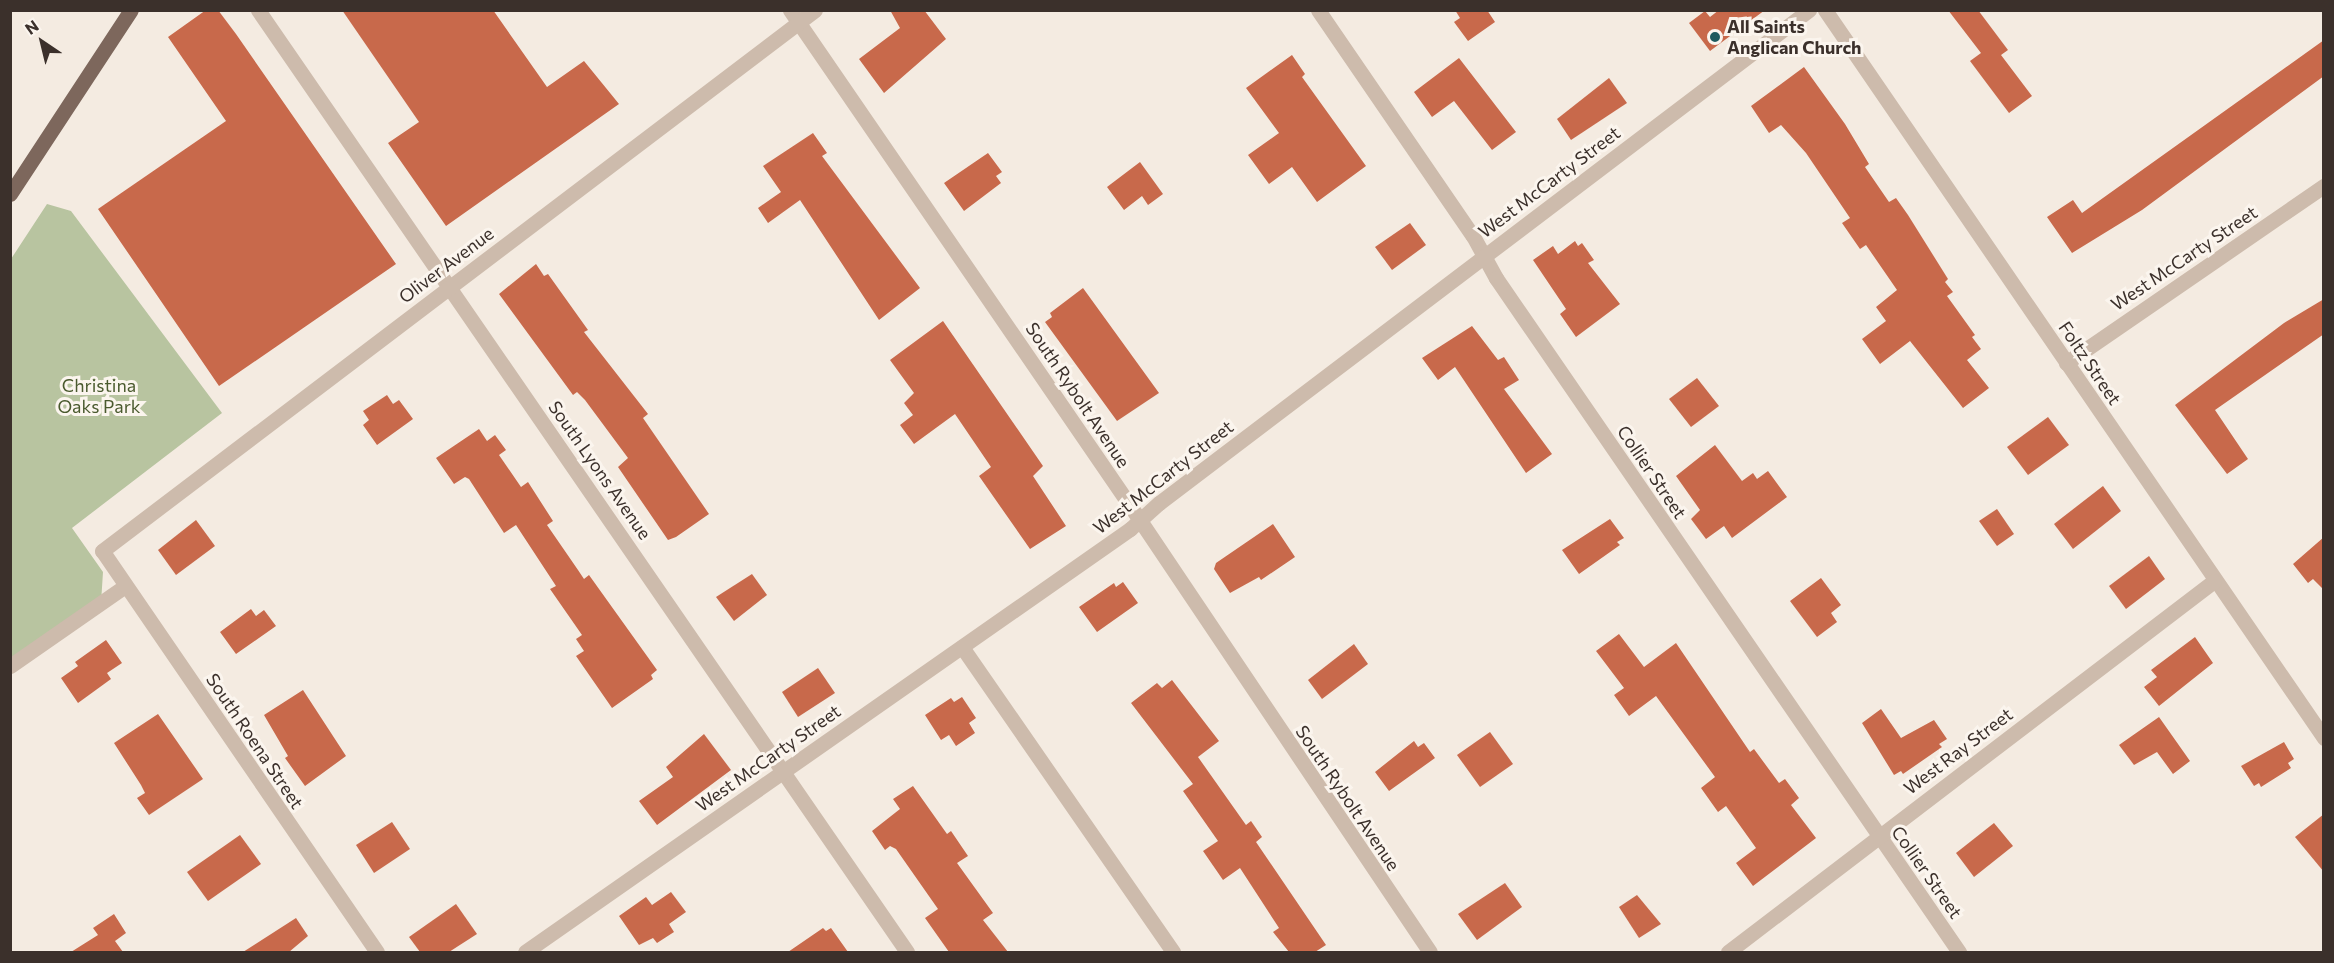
<!DOCTYPE html>
<html>
<head>
<meta charset="utf-8">
<style>
	body { margin:0 }
	#map { position:relative; width:2334px; height:963px; overflow:hidden; background:#f4ebe1; font-family:Commissioner,sans-serif }
	div>[style] { position:absolute }
	.green>* { inset:0; background:#b8c4a0 }
	.building>* { inset:0; background:#c8694b }
	.minor>* { height:15px; margin:-7.5px; padding:0 7.5px; transform-origin:7.5px; border-radius:7.5px; background:#cdbbac }
	.major>* { height:15px; margin:-7.5px; padding:0 7.5px; transform-origin:7.5px; border-radius:7.5px; background:#7d675c }
	.dots>* { width:16px; height:16px; translate:-50% -50%; box-sizing:border-box; border:3px solid #fbf5ee; border-radius:50% }
	span { translate:-50% -50%; white-space:nowrap; text-align:center; line-height:1.15; -webkit-text-stroke:6px #fbf5ee; paint-order:stroke }
	.poi-label { font-size:18px; color:#3b302b; font-weight:700 }
	.left { translate:0 -50%; text-align:left }
	.street-label { font-size:18px; color:#3b302b }
	.park-label { font-size:18px; color:#4a5a2e }
	.frame { position:absolute; inset:0; border:12px solid #3b302b; pointer-events:none }
	.north { position:absolute; left:12px; top:12px; width:60px; height:60px; -webkit-text-stroke:4px #fbf5ee; paint-order:stroke; rotate:325deg; font-size:16px; font-weight:700; line-height:24px; text-align:center; color:#3b302b }
	.north::after { content:''; display:block; margin:auto; width:21px; height:27px; background:#3b302b; clip-path:polygon(50% 0,100% 100%,50% 72%,0 100%) }
</style>
</head>
<body>
<div id="map">
	<div class="green">
		<i style="clip-path:polygon(47px 204px,71px 211px,222px 413px,72px 528px,103px 572px,101px 603px,11px 666px,11px 259px)"></i>
	</div>
	<div class="building">
		<i style="clip-path:polygon(206px 10px,218px 10px,236px 34px,396px 264px,219px 386px,98px 209px,226px 121px,168px 37px)"></i>
		<i style="clip-path:polygon(342px 10px,493px 10px,547px 87px,584px 61px,619px 104px,446px 226px,388px 143px,419px 122px)"></i>
		<i style="clip-path:polygon(890px 10px,924px 10px,946px 39px,884px 93px,859px 59px,900px 28px)"></i>
		<i style="clip-path:polygon(1455px 10px,1487px 10px,1495px 22px,1468px 41px,1454px 22px,1460px 18px)"></i>
		<i style="clip-path:polygon(1719px 10px,1765px 10px,1710px 51px,1689px 23px,1705px 11px,1710px 17px)"></i>
		<i style="clip-path:polygon(1948px 10px,1978px 10px,2008px 50px,2001px 55px,2032px 96px,2009px 113px,1970px 61px,1981px 53px)"></i>
		<i style="clip-path:polygon(2324px 40px,2324px 76px,2142px 210px,2072px 253px,2047px 217px,2073px 200px,2082px 213px)"></i>
		<i style="clip-path:polygon(1292px 55px,1305px 74px,1302px 77px,1366px 166px,1317px 202px,1292px 167px,1269px 184px,1248px 155px,1279px 133px,1246px 88px)"></i>
		<i style="clip-path:polygon(1459px 58px,1516px 132px,1492px 150px,1454px 101px,1432px 117px,1414px 92px)"></i>
		<i style="clip-path:polygon(1804px 67px,1845px 124px,1869px 164px,1865px 167px,1889px 202px,1896px 198px,1908px 215px,1948px 279px,1945px 282px,1953px 292px,1947px 296px,1975px 335px,1972px 337px,1981px 349px,1967px 360px,1989px 388px,1963px 408px,1910px 341px,1880px 364px,1862px 339px,1886px 321px,1876px 307px,1897px 290px,1866px 245px,1860px 249px,1842px 223px,1850px 218px,1806px 153px,1781px 125px,1769px 133px,1751px 106px)"></i>
		<i style="clip-path:polygon(1609px 78px,1627px 103px,1571px 140px,1557px 119px)"></i>
		<i style="clip-path:polygon(813px 133px,827px 153px,822px 156px,920px 288px,879px 320px,800px 200px,768px 223px,758px 208px,781px 192px,763px 166px)"></i>
		<i style="clip-path:polygon(988px 153px,1002px 172px,996px 176px,1001px 183px,964px 211px,944px 183px)"></i>
		<i style="clip-path:polygon(1140px 162px,1163px 194px,1148px 205px,1142px 196px,1124px 210px,1107px 187px)"></i>
		<i style="clip-path:polygon(1410px 223px,1426px 245px,1392px 270px,1375px 247px)"></i>
		<i style="clip-path:polygon(1575px 241px,1578px 246px,1582px 243px,1594px 260px,1588px 263px,1620px 304px,1576px 337px,1560px 314px,1566px 309px,1533px 260px,1553px 246px,1558px 254px)"></i>
		<i style="clip-path:polygon(536px 264px,544px 276px,548px 274px,588px 330px,584px 332px,648px 414px,643px 418px,709px 514px,676px 537px,668px 540px,618px 467px,628px 458px,585px 400px,577px 392px,573px 395px,499px 294px)"></i>
		<i style="clip-path:polygon(1083px 288px,1159px 393px,1117px 421px,1045px 322px,1052px 317px,1050px 313px)"></i>
		<i style="clip-path:polygon(2324px 299px,2324px 334px,2215px 410px,2248px 459px,2227px 474px,2175px 405px,2284px 323px)"></i>
		<i style="clip-path:polygon(943px 321px,1043px 466px,1033px 476px,1066px 526px,1030px 549px,979px 476px,991px 467px,955px 414px,914px 444px,900px 425px,913px 415px,904px 403px,914px 393px,890px 360px)"></i>
		<i style="clip-path:polygon(1472px 326px,1498px 360px,1504px 357px,1519px 380px,1504px 389px,1552px 454px,1526px 473px,1455px 367px,1438px 380px,1422px 358px)"></i>
		<i style="clip-path:polygon(1697px 378px,1719px 406px,1691px 427px,1669px 399px)"></i>
		<i style="clip-path:polygon(387px 395px,393px 404px,399px 400px,413px 419px,377px 445px,363px 425px,369px 420px,363px 411px)"></i>
		<i style="clip-path:polygon(2048px 417px,2069px 445px,2028px 475px,2007px 447px)"></i>
		<i style="clip-path:polygon(479px 429px,487px 441px,495px 435px,506px 450px,499px 455px,521px 487px,528px 482px,553px 521px,547px 525px,578px 570px,584px 579px,589px 575px,657px 670px,651px 675px,653px 679px,612px 708px,576px 656px,584px 651px,576px 639px,582px 635px,550px 589px,556px 586px,516px 525px,504px 533px,469px 479px,465px 477px,454px 484px,436px 458px)"></i>
		<i style="clip-path:polygon(1715px 445px,1742px 481px,1753px 473px,1757px 479px,1768px 471px,1787px 497px,1732px 538px,1724px 526px,1706px 539px,1691px 519px,1700px 510px,1676px 476px)"></i>
		<i style="clip-path:polygon(2103px 486px,2121px 511px,2073px 549px,2054px 524px)"></i>
		<i style="clip-path:polygon(1997px 509px,2014px 534px,1997px 546px,1979px 521px)"></i>
		<i style="clip-path:polygon(1610px 519px,1624px 538px,1617px 542px,1620px 545px,1579px 574px,1562px 550px)"></i>
		<i style="clip-path:polygon(196px 520px,215px 546px,176px 575px,158px 550px)"></i>
		<i style="clip-path:polygon(1273px 524px,1295px 557px,1261px 580px,1259px 577px,1230px 593px,1214px 569px,1216px 563px)"></i>
		<i style="clip-path:polygon(2324px 537px,2324px 590px,2313px 579px,2308px 583px,2293px 564px)"></i>
		<i style="clip-path:polygon(2149px 556px,2165px 579px,2126px 609px,2109px 586px)"></i>
		<i style="clip-path:polygon(752px 574px,767px 595px,734px 621px,716px 597px)"></i>
		<i style="clip-path:polygon(1821px 578px,1841px 605px,1831px 613px,1837px 622px,1817px 637px,1790px 601px)"></i>
		<i style="clip-path:polygon(1123px 582px,1138px 603px,1097px 632px,1079px 607px,1114px 583px,1116px 587px)"></i>
		<i style="clip-path:polygon(251px 609px,256px 616px,264px 610px,276px 626px,236px 654px,220px 632px)"></i>
		<i style="clip-path:polygon(1619px 634px,1644px 667px,1676px 643px,1750px 752px,1754px 749px,1779px 783px,1785px 779px,1799px 798px,1791px 805px,1816px 838px,1753px 886px,1736px 863px,1756px 848px,1726px 806px,1718px 812px,1701px 788px,1715px 777px,1656px 696px,1629px 716px,1614px 695px,1624px 688px,1596px 651px)"></i>
		<i style="clip-path:polygon(2195px 637px,2213px 663px,2159px 706px,2144px 687px,2157px 677px,2151px 670px)"></i>
		<i style="clip-path:polygon(106px 640px,122px 663px,107px 673px,111px 679px,78px 703px,61px 678px,78px 666px,75px 662px)"></i>
		<i style="clip-path:polygon(1354px 644px,1368px 664px,1322px 699px,1308px 680px)"></i>
		<i style="clip-path:polygon(818px 668px,835px 693px,798px 717px,782px 692px)"></i>
		<i style="clip-path:polygon(1172px 680px,1219px 741px,1198px 757px,1246px 825px,1251px 821px,1262px 837px,1256px 842px,1326px 945px,1315px 952px,1289px 952px,1273px 932px,1279px 928px,1240px 868px,1223px 880px,1203px 851px,1218px 841px,1183px 791px,1193px 784px,1131px 703px,1157px 683px,1162px 688px)"></i>
		<i style="clip-path:polygon(303px 690px,346px 756px,305px 786px,285px 758px,288px 756px,264px 715px)"></i>
		<i style="clip-path:polygon(962px 697px,976px 718px,969px 723px,975px 733px,956px 746px,949px 735px,941px 740px,925px 715px,951px 698px,954px 702px)"></i>
		<i style="clip-path:polygon(1881px 709px,1901px 738px,1934px 720px,1947px 739px,1939px 744px,1942px 747px,1903px 774px,1901px 771px,1894px 775px,1862px 723px)"></i>
		<i style="clip-path:polygon(158px 714px,203px 779px,149px 815px,137px 798px,145px 793px,141px 785px,114px 743px)"></i>
		<i style="clip-path:polygon(2159px 717px,2190px 761px,2173px 774px,2157px 752px,2134px 765px,2119px 745px)"></i>
		<i style="clip-path:polygon(1490px 732px,1513px 764px,1480px 787px,1457px 755px)"></i>
		<i style="clip-path:polygon(704px 734px,731px 770px,657px 825px,639px 801px,673px 777px,666px 767px)"></i>
		<i style="clip-path:polygon(1414px 741px,1418px 747px,1424px 743px,1435px 758px,1389px 791px,1375px 772px)"></i>
		<i style="clip-path:polygon(2284px 742px,2294px 759px,2288px 763px,2291px 768px,2261px 787px,2259px 783px,2254px 786px,2241px 766px)"></i>
		<i style="clip-path:polygon(913px 786px,947px 834px,951px 831px,968px 856px,957px 863px,993px 913px,983px 920px,1008px 952px,949px 952px,925px 918px,938px 909px,896px 849px,890px 846px,885px 850px,872px 831px,900px 809px,893px 799px)"></i>
		<i style="clip-path:polygon(2324px 814px,2324px 872px,2295px 837px)"></i>
		<i style="clip-path:polygon(392px 822px,410px 849px,374px 873px,356px 845px)"></i>
		<i style="clip-path:polygon(1994px 823px,2013px 846px,1974px 877px,1956px 853px)"></i>
		<i style="clip-path:polygon(240px 835px,261px 864px,208px 901px,187px 872px)"></i>
		<i style="clip-path:polygon(1505px 883px,1522px 907px,1477px 940px,1458px 914px)"></i>
		<i style="clip-path:polygon(671px 892px,686px 912px,669px 924px,674px 932px,657px 943px,653px 938px,639px 945px,619px 916px,646px 897px,652px 905px)"></i>
		<i style="clip-path:polygon(1637px 895px,1661px 924px,1639px 938px,1619px 907px)"></i>
		<i style="clip-path:polygon(456px 904px,477px 934px,449px 952px,420px 952px,409px 937px)"></i>
		<i style="clip-path:polygon(114px 914px,126px 933px,115px 941px,123px 952px,71px 952px,98px 935px,93px 928px)"></i>
		<i style="clip-path:polygon(296px 918px,308px 936px,289px 952px,243px 952px)"></i>
		<i style="clip-path:polygon(823px 928px,826px 931px,831px 928px,848px 952px,788px 952px)"></i>
	</div>
	<div class="minor">
		<i style="left:258px;top:10px;width:1144px;rotate:55.43deg"></i>
		<i style="left:790px;top:10px;width:596px;rotate:55.54deg"></i>
		<i style="left:1127px;top:501px;width:543px;rotate:56.11deg"></i>
		<i style="left:1318px;top:10px;width:274px;rotate:55.6deg"></i>
		<i style="left:1473px;top:236px;width:48px;rotate:61.3deg"></i>
		<i style="left:1496px;top:278px;width:818px;rotate:55.51deg"></i>
		<i style="left:1825px;top:10px;width:883px;rotate:55.57deg"></i>
		<i style="left:2066px;top:363px;width:313px;rotate:-34.5deg"></i>
		<i style="left:962px;top:647px;width:371px;rotate:55.3deg"></i>
		<i style="left:10px;top:666px;width:140px;rotate:-34.8deg"></i>
		<i style="left:377px;top:952px;width:486px;rotate:-124.4deg"></i>
		<i style="left:102px;top:551px;width:895px;rotate:-37.19deg"></i>
		<i style="left:525px;top:952px;width:738px;rotate:-34.96deg"></i>
		<i style="left:1130px;top:529px;width:39px;rotate:-42deg"></i>
		<i style="left:1159px;top:503px;width:816px;rotate:-37.18deg"></i>
		<i style="left:1728px;top:952px;width:611px;rotate:-37.36deg"></i>
	</div>
	<div class="major">
		<i style="left:10px;top:194px;width:220px;rotate:-56.7deg"></i>
	</div>
	<div class="dots">
		<i style="left:1715px;top:37px;background:#1f5a5e"></i>
	</div>
	<div class="poi-label">
		<span class="left" style="left:1727px;top:37px">All Saints<br>Anglican Church</span>
	</div>
	<div class="street-label">
		<span style="left:1549px;top:182px;rotate:-37deg">West McCarty Street</span>
		<span style="left:2184px;top:258px;rotate:-34deg">West McCarty Street</span>
		<span style="left:446px;top:265px;rotate:-37deg">Oliver Avenue</span>
		<span style="left:2090px;top:363px;rotate:56deg">Foltz Street</span>
		<span style="left:1078px;top:395px;rotate:56deg">South Rybolt Avenue</span>
		<span style="left:600px;top:470px;rotate:55deg">South Lyons Avenue</span>
		<span style="left:1652px;top:472px;rotate:56deg">Collier Street</span>
		<span style="left:1163px;top:477px;rotate:-38deg">West McCarty Street</span>
		<span style="left:255px;top:741px;rotate:56deg">South Roena Street</span>
		<span style="left:1958px;top:751px;rotate:-37deg">West Ray Street</span>
		<span style="left:768px;top:758px;rotate:-35deg">West McCarty Street</span>
		<span style="left:1348px;top:798px;rotate:56deg">South Rybolt Avenue</span>
		<span style="left:1927px;top:872px;rotate:55deg">Collier Street</span>
	</div>
	<div class="park-label">
		<span style="left:99px;top:396px">Christina<br>Oaks Park</span>
	</div>
	<div class="frame"></div>
	<div class="north">N</div>
</div>
</body>
</html>
